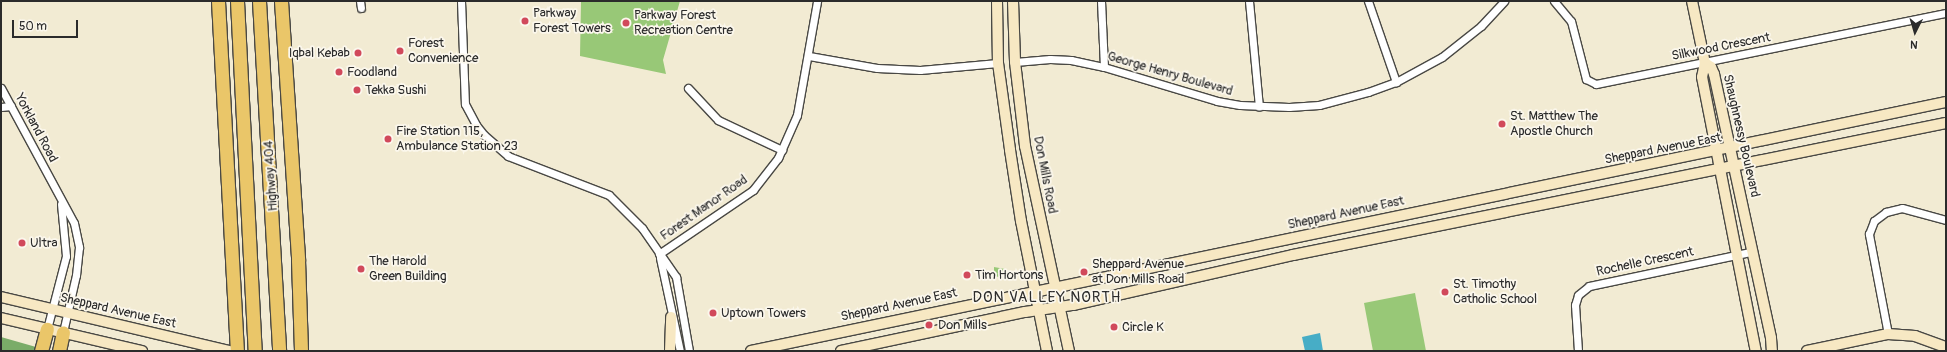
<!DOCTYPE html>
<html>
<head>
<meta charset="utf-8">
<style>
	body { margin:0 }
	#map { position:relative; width:1947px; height:352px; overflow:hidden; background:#f2ebd3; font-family:Pangolin,sans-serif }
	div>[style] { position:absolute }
	.green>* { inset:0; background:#98c877 }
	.forest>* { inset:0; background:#7aac68 }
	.water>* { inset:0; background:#47adc6 }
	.roads { filter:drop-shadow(1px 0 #494844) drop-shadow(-1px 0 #494844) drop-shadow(0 1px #494844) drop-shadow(0 -1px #494844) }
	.street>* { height:7px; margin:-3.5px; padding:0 3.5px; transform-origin:3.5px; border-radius:3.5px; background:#fff }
	.secondary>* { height:10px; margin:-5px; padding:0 5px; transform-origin:5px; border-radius:5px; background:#f7e8c3 }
	.highway>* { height:13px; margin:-6.5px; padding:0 6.5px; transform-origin:6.5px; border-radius:6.5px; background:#eac669 }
	.dots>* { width:11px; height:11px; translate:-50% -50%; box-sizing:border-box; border:2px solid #fbf7ec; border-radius:50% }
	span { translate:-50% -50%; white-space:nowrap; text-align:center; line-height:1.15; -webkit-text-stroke:3.5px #fbf7ec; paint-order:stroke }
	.poi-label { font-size:13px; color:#2b2b2b }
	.left { translate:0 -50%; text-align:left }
	.right { translate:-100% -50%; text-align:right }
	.street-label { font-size:13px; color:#2b2b2b }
	.quarter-label { font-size:15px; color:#2b2b2b; letter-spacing:1px }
	.frame { position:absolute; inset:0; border:2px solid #2b2b2b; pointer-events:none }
	.north { position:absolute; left:1895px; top:12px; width:40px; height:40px; -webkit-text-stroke:3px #fbf7ec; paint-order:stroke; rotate:185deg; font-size:11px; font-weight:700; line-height:16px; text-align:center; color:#2b2b2b }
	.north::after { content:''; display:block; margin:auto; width:14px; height:18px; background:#2b2b2b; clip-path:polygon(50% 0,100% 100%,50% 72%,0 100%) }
	.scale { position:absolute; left:12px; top:20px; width:66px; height:18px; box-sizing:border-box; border:2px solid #2b2b2b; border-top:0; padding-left:5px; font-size:12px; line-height:14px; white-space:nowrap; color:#2b2b2b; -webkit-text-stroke:3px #fbf7ec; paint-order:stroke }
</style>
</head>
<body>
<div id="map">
	<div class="green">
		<i style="clip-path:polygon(581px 1px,680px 1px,663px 60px,666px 74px,580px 56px)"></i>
		<i style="clip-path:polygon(994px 267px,1005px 269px,1004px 278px,994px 276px)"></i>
		<i style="clip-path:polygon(1415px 293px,1426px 351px,1373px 351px,1364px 303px)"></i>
	</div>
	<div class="forest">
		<i style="clip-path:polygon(1px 337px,36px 347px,34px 351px,1px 351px)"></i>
	</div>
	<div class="water">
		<i style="clip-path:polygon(1320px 333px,1323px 351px,1305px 351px,1302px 337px)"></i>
	</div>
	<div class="roads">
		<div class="street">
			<i style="left:360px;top:1px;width:7px;rotate:82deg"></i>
			<i style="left:461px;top:1px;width:103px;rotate:87.8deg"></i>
			<i style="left:465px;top:104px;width:24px;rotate:62deg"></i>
			<i style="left:476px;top:125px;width:13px;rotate:51deg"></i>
			<i style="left:484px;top:135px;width:32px;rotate:41deg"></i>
			<i style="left:508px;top:156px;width:108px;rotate:21.1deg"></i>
			<i style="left:609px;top:195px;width:47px;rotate:45deg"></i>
			<i style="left:642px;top:228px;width:60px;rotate:55.2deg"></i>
			<i style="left:676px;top:277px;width:75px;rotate:80deg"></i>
			<i style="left:1101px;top:1px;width:66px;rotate:87.4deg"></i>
			<i style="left:1249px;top:1px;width:106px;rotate:84.6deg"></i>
			<i style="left:1368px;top:1px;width:86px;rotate:70.9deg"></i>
			<i style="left:1554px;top:1px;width:26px;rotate:50deg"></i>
			<i style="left:1571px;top:21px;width:60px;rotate:75.5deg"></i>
			<i style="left:1586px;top:79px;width:11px;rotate:27deg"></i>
			<i style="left:1596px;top:84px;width:357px;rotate:-11.5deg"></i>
			<i style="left:809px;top:56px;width:69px;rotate:10deg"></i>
			<i style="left:877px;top:68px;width:43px;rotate:2.7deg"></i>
			<i style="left:920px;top:70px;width:78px;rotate:-5.1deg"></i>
			<i style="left:1015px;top:62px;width:35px;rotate:-5deg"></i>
			<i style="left:1050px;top:59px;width:21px;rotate:3deg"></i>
			<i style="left:1071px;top:60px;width:34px;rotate:12deg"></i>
			<i style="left:1104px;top:67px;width:118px;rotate:16.7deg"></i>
			<i style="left:1217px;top:101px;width:23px;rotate:10deg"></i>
			<i style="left:1240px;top:105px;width:49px;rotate:2.3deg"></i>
			<i style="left:1289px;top:107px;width:30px;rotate:-4deg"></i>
			<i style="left:1319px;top:105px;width:51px;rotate:-14.9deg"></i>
			<i style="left:1368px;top:92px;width:30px;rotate:-20deg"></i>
			<i style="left:1396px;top:82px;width:52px;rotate:-28.5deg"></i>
			<i style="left:1442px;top:57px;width:50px;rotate:-38.5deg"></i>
			<i style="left:1481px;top:26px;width:34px;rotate:-47deg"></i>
			<i style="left:1px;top:88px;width:153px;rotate:61.6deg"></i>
			<i style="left:74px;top:223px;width:25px;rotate:78deg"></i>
			<i style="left:79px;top:247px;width:28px;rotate:96deg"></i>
			<i style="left:76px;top:275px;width:58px;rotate:102.8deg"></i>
			<i style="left:688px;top:88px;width:44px;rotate:46.8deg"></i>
			<i style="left:718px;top:120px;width:71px;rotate:25.1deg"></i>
			<i style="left:1px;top:107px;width:10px;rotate:-6deg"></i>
			<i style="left:659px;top:254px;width:114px;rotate:-34.2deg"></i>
			<i style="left:753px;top:190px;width:41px;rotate:-52deg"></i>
			<i style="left:778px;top:158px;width:47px;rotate:-66.2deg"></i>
			<i style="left:797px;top:115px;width:116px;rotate:-80deg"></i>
			<i style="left:660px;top:258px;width:95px;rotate:77.9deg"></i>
			<i style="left:47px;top:329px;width:75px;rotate:-75.4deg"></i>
			<i style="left:66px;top:256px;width:52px;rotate:-95.5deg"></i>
			<i style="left:1888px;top:334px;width:102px;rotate:-100.8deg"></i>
			<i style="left:1869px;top:234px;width:14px;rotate:-69deg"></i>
			<i style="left:1874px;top:221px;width:15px;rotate:-37deg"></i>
			<i style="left:1886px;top:212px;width:16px;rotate:-14deg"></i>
			<i style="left:1902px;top:208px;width:46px;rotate:15.3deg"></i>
			<i style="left:1578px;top:351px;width:46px;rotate:-93.7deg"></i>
			<i style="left:1575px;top:305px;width:10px;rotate:-73deg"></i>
			<i style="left:1578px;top:295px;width:14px;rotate:-39deg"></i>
			<i style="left:1589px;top:286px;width:166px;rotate:-11.9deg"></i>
		</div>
		<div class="secondary">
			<i style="left:997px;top:1px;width:62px;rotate:89.1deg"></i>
			<i style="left:998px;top:63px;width:88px;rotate:82.1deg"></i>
			<i style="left:1010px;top:150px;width:72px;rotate:81.2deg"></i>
			<i style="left:1021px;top:221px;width:133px;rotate:78.7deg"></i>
			<i style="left:1013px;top:1px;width:61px;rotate:88.1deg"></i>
			<i style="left:1015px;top:62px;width:85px;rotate:83.2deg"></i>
			<i style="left:1025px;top:146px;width:210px;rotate:77.9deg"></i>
			<i style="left:1692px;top:1px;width:63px;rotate:78.2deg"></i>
			<i style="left:1705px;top:63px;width:7px;rotate:34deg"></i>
			<i style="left:1711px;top:67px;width:8px;rotate:67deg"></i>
			<i style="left:1714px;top:74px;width:270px;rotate:77.8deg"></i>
			<i style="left:1771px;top:338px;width:13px;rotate:86deg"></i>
			<i style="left:1705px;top:63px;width:14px;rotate:102deg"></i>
			<i style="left:1702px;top:77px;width:279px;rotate:78.9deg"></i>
			<i style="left:1px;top:297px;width:235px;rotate:13.3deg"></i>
			<i style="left:1px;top:318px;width:145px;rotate:13.2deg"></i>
			<i style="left:670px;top:351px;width:34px;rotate:-88deg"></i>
			<i style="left:751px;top:351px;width:1221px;rotate:-11.77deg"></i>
			<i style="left:841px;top:351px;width:188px;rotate:-12deg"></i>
			<i style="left:1025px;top:312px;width:49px;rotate:-8.3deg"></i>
			<i style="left:1073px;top:305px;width:226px;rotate:-12.8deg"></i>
			<i style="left:1293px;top:255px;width:666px;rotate:-11.43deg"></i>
			<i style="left:1807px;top:351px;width:83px;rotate:-11.9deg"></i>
			<i style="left:1888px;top:334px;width:27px;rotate:4deg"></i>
			<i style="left:1915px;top:336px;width:33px;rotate:20deg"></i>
		</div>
		<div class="highway">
			<i style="left:218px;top:1px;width:351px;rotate:86.9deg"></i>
			<i style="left:237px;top:1px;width:350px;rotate:87.1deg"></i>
			<i style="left:259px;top:1px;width:351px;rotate:86.7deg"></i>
			<i style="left:281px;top:1px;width:260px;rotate:86.2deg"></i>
			<i style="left:298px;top:260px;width:91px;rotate:88.1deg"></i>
			<i style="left:41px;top:351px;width:23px;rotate:-75deg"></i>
			<i style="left:59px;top:351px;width:19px;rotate:-78deg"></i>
		</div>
	</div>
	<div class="dots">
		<i style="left:525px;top:21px;background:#d1495b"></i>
		<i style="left:626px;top:23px;background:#d1495b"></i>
		<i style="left:400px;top:51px;background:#d1495b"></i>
		<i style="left:358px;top:53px;background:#d1495b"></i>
		<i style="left:339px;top:72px;background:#d1495b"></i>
		<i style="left:357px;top:90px;background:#d1495b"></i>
		<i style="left:1502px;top:124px;background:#d1495b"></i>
		<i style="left:388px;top:139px;background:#d1495b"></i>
		<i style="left:22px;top:243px;background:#d1495b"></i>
		<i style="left:361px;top:269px;background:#d1495b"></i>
		<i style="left:1084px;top:272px;background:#d1495b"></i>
		<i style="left:967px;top:275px;background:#d1495b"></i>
		<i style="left:1445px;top:292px;background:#d1495b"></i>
		<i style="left:713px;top:313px;background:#d1495b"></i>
		<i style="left:929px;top:325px;background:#d1495b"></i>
		<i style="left:1114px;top:327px;background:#d1495b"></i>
	</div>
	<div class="poi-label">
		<span class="left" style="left:533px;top:21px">Parkway<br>Forest Towers</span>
		<span class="left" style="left:634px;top:23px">Parkway Forest<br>Recreation Centre</span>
		<span class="left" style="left:408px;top:51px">Forest<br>Convenience</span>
		<span class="right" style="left:350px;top:53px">Iqbal Kebab</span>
		<span class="left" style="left:347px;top:72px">Foodland</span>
		<span class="left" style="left:365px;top:90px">Tekka Sushi</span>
		<span class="left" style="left:1510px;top:124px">St. Matthew The<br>Apostle Church</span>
		<span class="left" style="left:396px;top:139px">Fire Station 115,<br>Ambulance Station 23</span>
		<span class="left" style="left:30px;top:243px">Ultra</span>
		<span class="left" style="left:369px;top:269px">The Harold<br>Green Building</span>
		<span class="left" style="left:1092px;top:272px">Sheppard Avenue<br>at Don Mills Road</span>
		<span class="left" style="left:975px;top:275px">Tim Hortons</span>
		<span class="left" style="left:1453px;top:292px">St. Timothy<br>Catholic School</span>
		<span class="left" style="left:721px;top:313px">Uptown Towers</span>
		<span class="left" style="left:938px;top:325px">Don Mills</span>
		<span class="left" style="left:1122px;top:327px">Circle K</span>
	</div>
	<div class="street-label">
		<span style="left:1721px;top:47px;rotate:-11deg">Silkwood Crescent</span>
		<span style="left:1170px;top:74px;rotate:16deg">George Henry Boulevard</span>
		<span style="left:36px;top:128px;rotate:62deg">Yorkland Road</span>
		<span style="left:1741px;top:136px;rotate:77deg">Shaughnessy Boulevard</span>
		<span style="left:1663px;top:149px;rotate:-11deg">Sheppard Avenue East</span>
		<span style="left:1045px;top:175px;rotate:79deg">Don Mills Road</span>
		<span style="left:271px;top:176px;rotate:-94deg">Highway 404</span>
		<span style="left:704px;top:208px;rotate:-35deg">Forest Manor Road</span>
		<span style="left:1346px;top:213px;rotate:-12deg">Sheppard Avenue East</span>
		<span style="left:1645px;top:262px;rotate:-12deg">Rochelle Crescent</span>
		<span style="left:899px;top:305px;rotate:-12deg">Sheppard Avenue East</span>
		<span style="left:118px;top:311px;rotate:13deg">Sheppard Avenue East</span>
	</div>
	<div class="quarter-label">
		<span style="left:1047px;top:298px">DON VALLEY NORTH</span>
	</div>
	<div class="frame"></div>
	<div class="north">N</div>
	<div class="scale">50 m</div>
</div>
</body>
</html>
